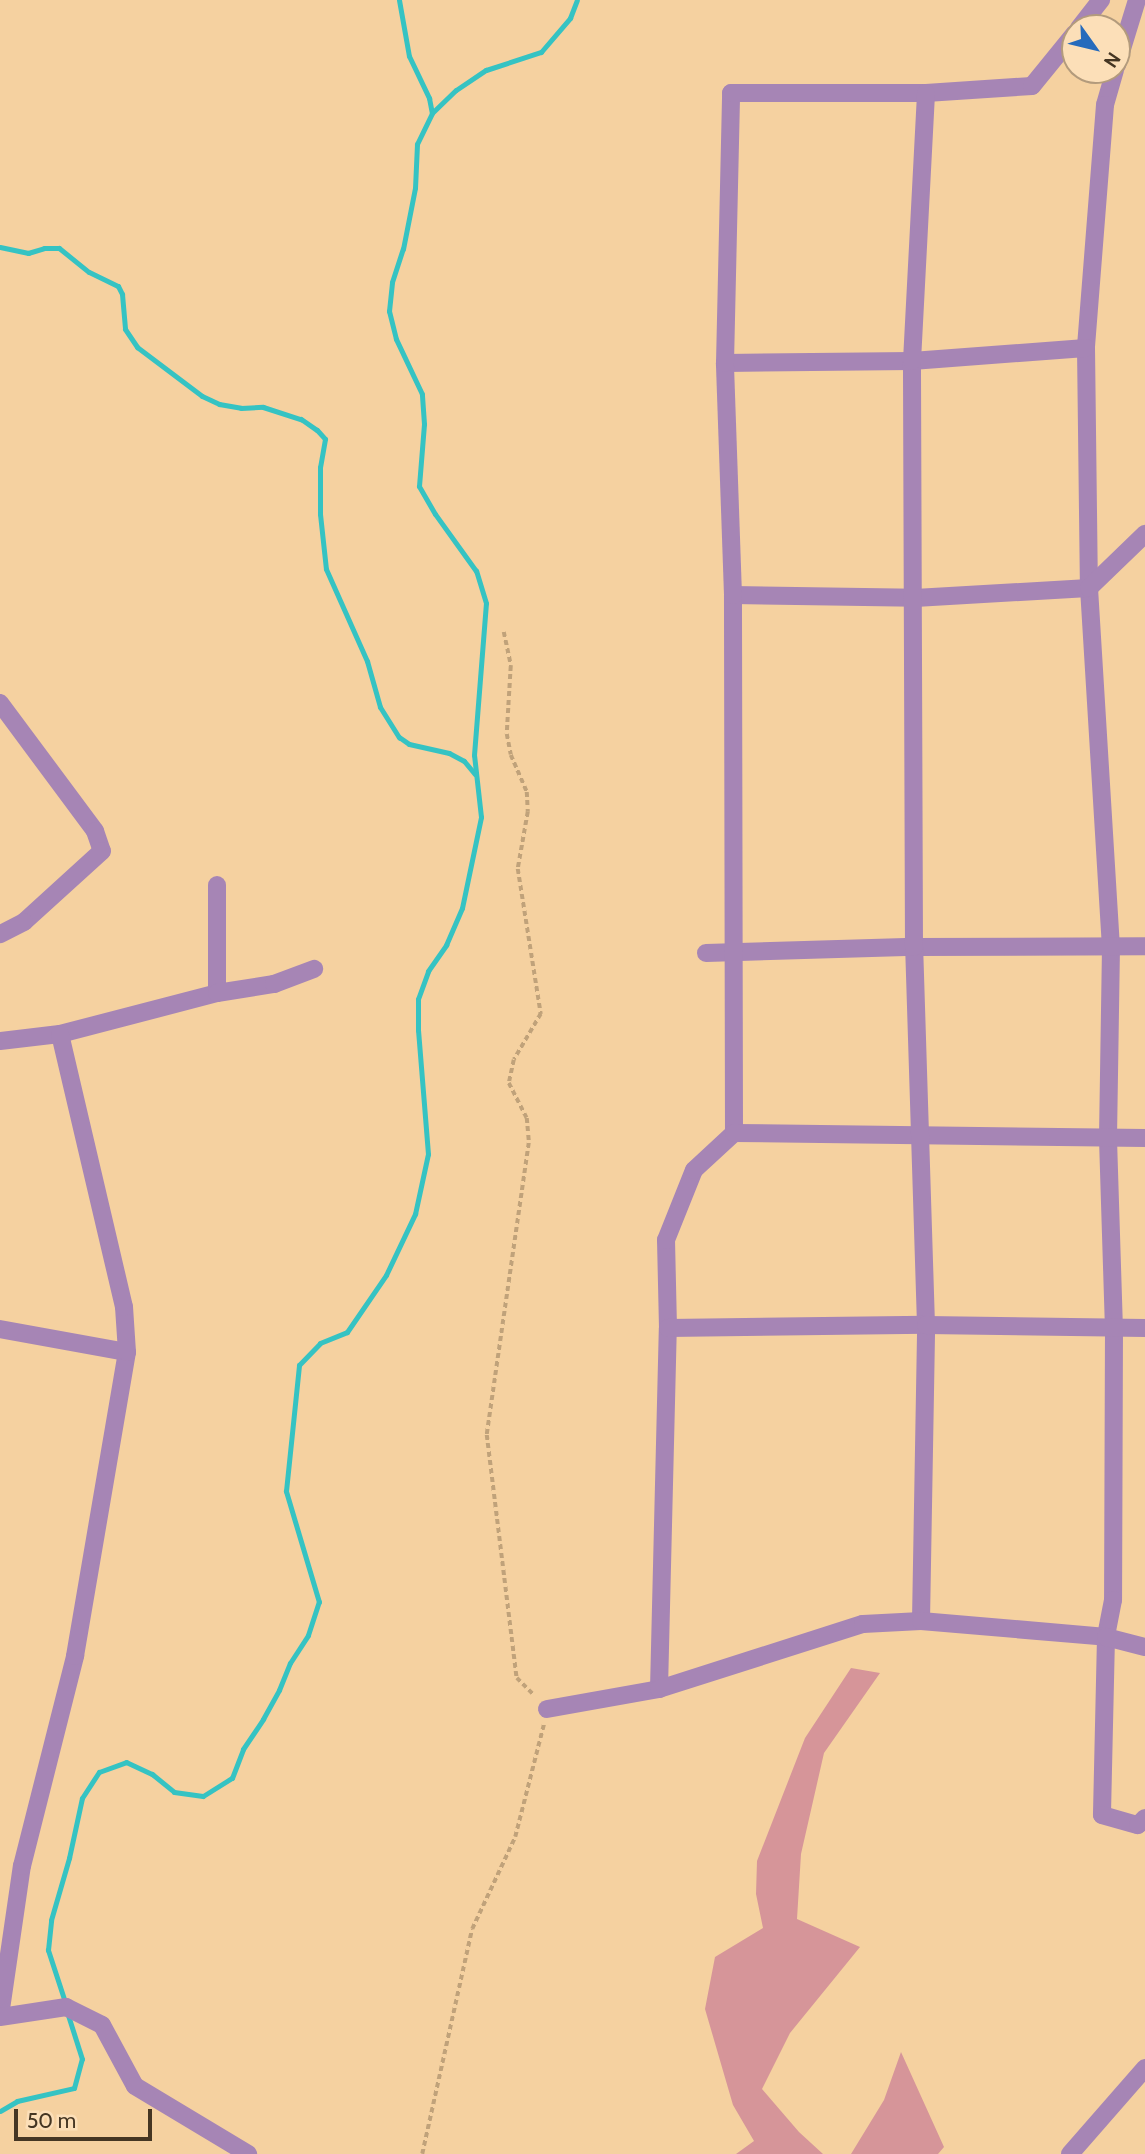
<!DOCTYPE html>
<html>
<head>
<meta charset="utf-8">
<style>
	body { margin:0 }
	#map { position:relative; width:1145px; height:2154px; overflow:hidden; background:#f5d1a0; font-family:Cabin,sans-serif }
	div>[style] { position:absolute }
	.green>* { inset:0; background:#d69599 }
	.stream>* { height:5px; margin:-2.5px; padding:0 2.5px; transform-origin:2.5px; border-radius:2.5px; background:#35c3c3 }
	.path>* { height:3.5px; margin-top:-1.75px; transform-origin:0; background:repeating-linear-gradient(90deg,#c0a27a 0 5px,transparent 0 8.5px) }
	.minor>* { height:18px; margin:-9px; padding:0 9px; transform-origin:9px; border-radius:9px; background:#a685b5 }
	span { translate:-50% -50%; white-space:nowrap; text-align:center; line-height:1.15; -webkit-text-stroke:7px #fcdfb8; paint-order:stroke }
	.north { position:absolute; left:1061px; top:14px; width:70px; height:70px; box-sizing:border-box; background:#fcdfb8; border:2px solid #b39b7c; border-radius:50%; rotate:124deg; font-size:19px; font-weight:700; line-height:28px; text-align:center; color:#453623 }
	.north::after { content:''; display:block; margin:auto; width:24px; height:32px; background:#266bbc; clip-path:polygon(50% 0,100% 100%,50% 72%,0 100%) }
	.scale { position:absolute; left:14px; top:2109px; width:138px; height:32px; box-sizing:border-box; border:4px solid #453623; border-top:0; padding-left:9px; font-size:21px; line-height:24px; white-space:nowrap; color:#453623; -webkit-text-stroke:5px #fcdfb8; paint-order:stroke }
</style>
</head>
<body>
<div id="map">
	<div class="green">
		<i style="clip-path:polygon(851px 1668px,880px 1673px,824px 1753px,801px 1854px,797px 1919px,860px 1947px,790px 2033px,762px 2089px,799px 2132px,823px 2154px,736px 2154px,754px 2141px,733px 2105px,705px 2009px,715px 1957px,763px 1928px,756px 1894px,757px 1861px,805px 1738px)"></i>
		<i style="clip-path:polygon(901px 2052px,944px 2147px,938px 2154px,851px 2154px,884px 2100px)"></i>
	</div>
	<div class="stream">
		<i style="left:399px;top:0;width:57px;rotate:79.9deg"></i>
		<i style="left:409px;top:56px;width:47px;rotate:64.5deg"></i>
		<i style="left:429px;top:98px;width:15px;rotate:79deg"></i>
		<i style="left:0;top:247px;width:29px;rotate:12deg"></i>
		<i style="left:28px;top:253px;width:17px;rotate:-17deg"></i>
		<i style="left:44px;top:248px;width:15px"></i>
		<i style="left:59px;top:248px;width:38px;rotate:39deg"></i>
		<i style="left:89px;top:272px;width:32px;rotate:26deg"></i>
		<i style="left:118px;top:286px;width:9px;rotate:63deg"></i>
		<i style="left:122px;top:294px;width:35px;rotate:85deg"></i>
		<i style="left:125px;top:329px;width:22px;rotate:56deg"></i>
		<i style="left:137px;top:347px;width:81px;rotate:37deg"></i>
		<i style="left:202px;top:396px;width:19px;rotate:25deg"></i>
		<i style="left:219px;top:404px;width:22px;rotate:10deg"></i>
		<i style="left:241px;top:408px;width:22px;rotate:-3deg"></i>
		<i style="left:263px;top:407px;width:40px;rotate:18deg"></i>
		<i style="left:301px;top:419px;width:19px;rotate:35deg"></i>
		<i style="left:317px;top:430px;width:12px;rotate:48deg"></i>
		<i style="left:325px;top:439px;width:28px;rotate:100deg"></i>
		<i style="left:320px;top:467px;width:47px;rotate:90deg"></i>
		<i style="left:320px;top:514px;width:55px;rotate:83.8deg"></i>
		<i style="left:326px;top:569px;width:101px;rotate:66deg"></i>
		<i style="left:367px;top:661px;width:48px;rotate:74.2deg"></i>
		<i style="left:380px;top:707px;width:36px;rotate:58deg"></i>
		<i style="left:399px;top:737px;width:12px;rotate:35deg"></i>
		<i style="left:409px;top:744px;width:41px;rotate:12.7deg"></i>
		<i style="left:449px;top:753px;width:17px;rotate:28deg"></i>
		<i style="left:464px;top:761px;width:17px;rotate:50deg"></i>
		<i style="left:65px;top:2002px;width:55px;rotate:-108.1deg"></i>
		<i style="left:48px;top:1950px;width:30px;rotate:-84deg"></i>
		<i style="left:51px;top:1920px;width:65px;rotate:-73.8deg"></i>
		<i style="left:69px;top:1858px;width:61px;rotate:-77.8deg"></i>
		<i style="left:82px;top:1798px;width:31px;rotate:-57deg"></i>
		<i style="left:99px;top:1772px;width:29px;rotate:-20deg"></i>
		<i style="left:126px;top:1762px;width:29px;rotate:25deg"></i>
		<i style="left:152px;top:1774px;width:28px;rotate:39deg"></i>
		<i style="left:174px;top:1792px;width:29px;rotate:8deg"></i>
		<i style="left:203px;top:1796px;width:34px;rotate:-32deg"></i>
		<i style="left:232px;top:1778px;width:31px;rotate:-69deg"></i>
		<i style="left:243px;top:1749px;width:36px;rotate:-56deg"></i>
		<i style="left:263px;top:1719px;width:33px;rotate:-61deg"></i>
		<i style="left:279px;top:1690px;width:29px;rotate:-68deg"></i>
		<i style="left:290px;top:1663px;width:33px;rotate:-57deg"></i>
		<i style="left:308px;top:1635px;width:35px;rotate:-72deg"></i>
		<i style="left:319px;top:1602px;width:116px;rotate:-106.6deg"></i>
		<i style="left:286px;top:1491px;width:127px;rotate:-84.1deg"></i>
		<i style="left:299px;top:1365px;width:30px;rotate:-46deg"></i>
		<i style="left:320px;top:1343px;width:29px;rotate:-22deg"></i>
		<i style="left:347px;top:1332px;width:69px;rotate:-55.6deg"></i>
		<i style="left:386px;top:1275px;width:68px;rotate:-64.6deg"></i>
		<i style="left:415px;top:1214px;width:61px;rotate:-77.8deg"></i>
		<i style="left:428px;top:1154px;width:124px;rotate:-94.6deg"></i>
		<i style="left:418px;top:1030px;width:31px;rotate:-90deg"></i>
		<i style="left:418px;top:999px;width:30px;rotate:-70deg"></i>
		<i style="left:428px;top:971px;width:32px;rotate:-55deg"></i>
		<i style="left:446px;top:945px;width:40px;rotate:-66.6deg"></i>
		<i style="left:462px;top:908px;width:93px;rotate:-78.2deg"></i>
		<i style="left:481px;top:817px;width:62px;rotate:-96.4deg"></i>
		<i style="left:474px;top:755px;width:152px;rotate:-85.5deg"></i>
		<i style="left:486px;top:603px;width:34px;rotate:-107deg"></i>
		<i style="left:476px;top:571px;width:70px;rotate:-125.7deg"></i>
		<i style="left:435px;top:514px;width:32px;rotate:-120deg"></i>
		<i style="left:419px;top:486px;width:62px;rotate:-85.4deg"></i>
		<i style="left:424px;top:424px;width:30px;rotate:-94deg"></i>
		<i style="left:422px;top:394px;width:61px;rotate:-115.3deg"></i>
		<i style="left:396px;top:339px;width:29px;rotate:-104deg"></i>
		<i style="left:389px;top:311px;width:29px;rotate:-84deg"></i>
		<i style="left:392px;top:282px;width:35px;rotate:-72deg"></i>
		<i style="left:403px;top:249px;width:62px;rotate:-78.9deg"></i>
		<i style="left:415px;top:188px;width:44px;rotate:-87.4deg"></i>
		<i style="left:417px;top:144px;width:34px;rotate:-64deg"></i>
		<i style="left:432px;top:113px;width:33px;rotate:-44deg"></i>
		<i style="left:456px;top:90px;width:36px;rotate:-34deg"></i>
		<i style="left:486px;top:70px;width:58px;rotate:-18.1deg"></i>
		<i style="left:541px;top:52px;width:45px;rotate:-49.5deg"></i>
		<i style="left:570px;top:18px;width:19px;rotate:-69deg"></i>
		<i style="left:0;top:2111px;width:20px;rotate:-30deg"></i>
		<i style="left:17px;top:2101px;width:58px;rotate:-12.8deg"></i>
		<i style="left:74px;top:2088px;width:30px;rotate:-75deg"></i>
		<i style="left:82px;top:2059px;width:49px;rotate:-107.7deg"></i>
	</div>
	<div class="path">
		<i style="left:504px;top:632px;width:35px;rotate:78deg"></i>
		<i style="left:511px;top:666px;width:68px;rotate:93.4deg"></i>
		<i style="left:507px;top:734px;width:21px;rotate:79deg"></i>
		<i style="left:511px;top:755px;width:40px;rotate:66.6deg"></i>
		<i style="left:527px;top:792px;width:20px;rotate:87deg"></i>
		<i style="left:528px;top:812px;width:58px;rotate:100deg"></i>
		<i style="left:518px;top:869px;width:147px;rotate:81deg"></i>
		<i style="left:541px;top:1014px;width:53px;rotate:120.4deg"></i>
		<i style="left:514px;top:1060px;width:24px;rotate:102deg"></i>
		<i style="left:509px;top:1083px;width:39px;rotate:63deg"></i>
		<i style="left:527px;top:1118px;width:25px;rotate:85deg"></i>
		<i style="left:529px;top:1143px;width:295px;rotate:98.2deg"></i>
		<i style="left:487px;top:1435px;width:245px;rotate:83deg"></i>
		<i style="left:517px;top:1678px;width:25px;rotate:45deg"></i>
		<i style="left:422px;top:2154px;width:230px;rotate:-77.5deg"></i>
		<i style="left:472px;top:1929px;width:102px;rotate:-64.9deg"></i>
		<i style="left:515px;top:1837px;width:118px;rotate:-75.7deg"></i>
	</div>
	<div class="minor">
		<i style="left:1079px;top:28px;width:36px;rotate:-52deg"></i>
		<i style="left:1117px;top:65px;width:68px;rotate:-72.9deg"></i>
		<i style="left:1115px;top:70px;width:36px;rotate:106deg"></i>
		<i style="left:1105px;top:105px;width:244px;rotate:94.5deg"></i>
		<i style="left:1086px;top:348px;width:240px;rotate:89.3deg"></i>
		<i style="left:1089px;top:588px;width:360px;rotate:86.5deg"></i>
		<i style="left:1111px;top:947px;width:192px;rotate:90.9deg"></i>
		<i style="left:1108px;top:1139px;width:189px;rotate:88.2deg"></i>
		<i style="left:1114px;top:1328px;width:272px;rotate:90.2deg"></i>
		<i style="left:1113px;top:1600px;width:38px;rotate:101deg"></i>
		<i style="left:1106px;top:1637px;width:178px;rotate:91.3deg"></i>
		<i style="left:1102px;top:1815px;width:37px;rotate:16deg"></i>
		<i style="left:1138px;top:1825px;width:10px;rotate:-45deg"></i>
		<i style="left:725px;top:363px;width:187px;rotate:-0.6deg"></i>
		<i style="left:912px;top:361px;width:174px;rotate:-4.3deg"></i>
		<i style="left:733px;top:595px;width:182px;rotate:0.9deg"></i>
		<i style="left:915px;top:598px;width:174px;rotate:-3.3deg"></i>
		<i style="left:1089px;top:588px;width:78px;rotate:-44deg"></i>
		<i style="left:0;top:703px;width:159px;rotate:53.4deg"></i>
		<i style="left:95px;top:831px;width:21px;rotate:71deg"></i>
		<i style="left:102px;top:851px;width:105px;rotate:137.7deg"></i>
		<i style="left:24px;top:922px;width:27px;rotate:153deg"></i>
		<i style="left:217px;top:885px;width:108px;rotate:90deg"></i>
		<i style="left:706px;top:953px;width:208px;rotate:-1.7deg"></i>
		<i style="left:914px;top:947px;width:231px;rotate:-0.2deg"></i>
		<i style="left:0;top:1041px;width:60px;rotate:-6.7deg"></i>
		<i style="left:60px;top:1034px;width:162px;rotate:-14.6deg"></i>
		<i style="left:217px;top:993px;width:58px;rotate:-9deg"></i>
		<i style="left:274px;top:984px;width:43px;rotate:-20.6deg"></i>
		<i style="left:734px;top:1133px;width:538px;rotate:-90.11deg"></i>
		<i style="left:733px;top:595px;width:232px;rotate:-92deg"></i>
		<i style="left:725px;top:363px;width:270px;rotate:-88.7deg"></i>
		<i style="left:731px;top:93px;width:195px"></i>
		<i style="left:926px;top:93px;width:106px;rotate:-3.8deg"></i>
		<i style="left:1032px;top:86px;width:68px;rotate:-50.9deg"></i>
		<i style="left:668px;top:1328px;width:88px;rotate:-91.3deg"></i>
		<i style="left:666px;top:1240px;width:75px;rotate:-68.2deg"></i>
		<i style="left:694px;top:1170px;width:54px;rotate:-42.8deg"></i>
		<i style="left:734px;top:1133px;width:411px;rotate:0.7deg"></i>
		<i style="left:0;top:1329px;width:129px;rotate:10.3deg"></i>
		<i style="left:921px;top:1621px;width:296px;rotate:-89deg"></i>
		<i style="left:926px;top:1325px;width:378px;rotate:-91.8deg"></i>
		<i style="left:914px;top:947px;width:586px;rotate:-90.2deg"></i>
		<i style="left:912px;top:361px;width:268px;rotate:-87deg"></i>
		<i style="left:659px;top:1689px;width:361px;rotate:-88.6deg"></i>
		<i style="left:668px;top:1328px;width:258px;rotate:-0.7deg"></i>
		<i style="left:926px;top:1325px;width:219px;rotate:0.8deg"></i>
		<i style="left:547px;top:1709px;width:114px;rotate:-10.1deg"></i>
		<i style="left:659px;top:1689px;width:214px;rotate:-17.7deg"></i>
		<i style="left:863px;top:1624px;width:58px;rotate:-3deg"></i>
		<i style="left:921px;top:1621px;width:186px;rotate:4.9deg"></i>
		<i style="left:1106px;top:1637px;width:40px;rotate:14.4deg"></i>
		<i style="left:0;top:2016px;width:152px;rotate:-81.7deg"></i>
		<i style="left:22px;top:1866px;width:217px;rotate:-75.8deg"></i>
		<i style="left:75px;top:1656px;width:308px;rotate:-80.3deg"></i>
		<i style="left:127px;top:1352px;width:45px;rotate:-93.8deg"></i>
		<i style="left:124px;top:1307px;width:280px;rotate:-103.2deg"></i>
		<i style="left:0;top:2017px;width:67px;rotate:-8.6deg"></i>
		<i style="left:66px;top:2007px;width:40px;rotate:26.6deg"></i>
		<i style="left:102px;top:2025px;width:69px;rotate:61.6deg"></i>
		<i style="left:135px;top:2086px;width:132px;rotate:31deg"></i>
		<i style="left:1070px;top:2154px;width:114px;rotate:-48.9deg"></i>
	</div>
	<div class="north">N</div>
	<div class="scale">50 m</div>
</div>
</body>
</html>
